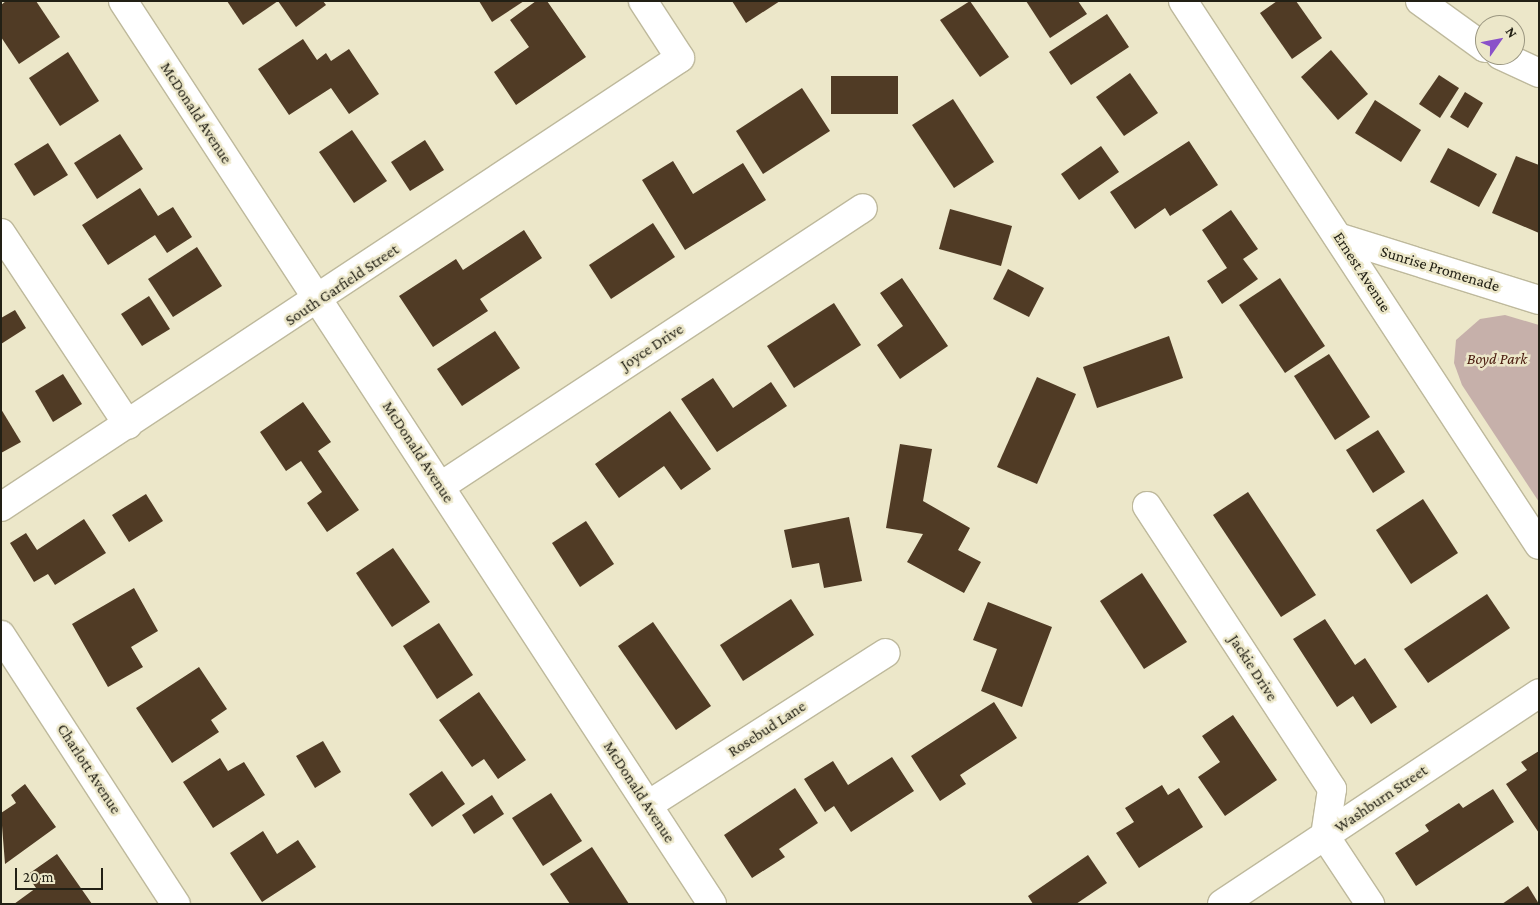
<!DOCTYPE html>
<html>
<head>
<meta charset="utf-8">
<style>
	body { margin:0 }
	#map { position:relative; width:1540px; height:905px; overflow:hidden; background:#ece7c9; font-family:"Crimson Pro",serif }
	div>[style] { position:absolute }
	.green>* { inset:0; background:#c6b0aa }
	.building>* { inset:0; background:#503b25 }
	.roads { filter:drop-shadow(1px 0 #beb99c) drop-shadow(-1px 0 #beb99c) drop-shadow(0 1px #beb99c) drop-shadow(0 -1px #beb99c) }
	.minor>* { height:28px; margin:-14px; padding:0 14px; transform-origin:14px; border-radius:14px; background:#fff }
	span { translate:-50% -50%; white-space:nowrap; text-align:center; line-height:1.15; -webkit-text-stroke:5px #ece7c9; paint-order:stroke }
	.street-label { font-size:16px; color:#222015 }
	.park-label { font-size:16px; color:#48190c; font-style:italic }
	.frame { position:absolute; inset:0; border:2px solid #222015; pointer-events:none }
	.north { position:absolute; left:1475px; top:15px; width:50px; height:50px; box-sizing:border-box; background:#ece7c9; border:1px solid #9b9781; border-radius:50%; rotate:57deg; font-size:14px; font-weight:700; line-height:20px; text-align:center; color:#222015 }
	.north::after { content:''; display:block; margin:auto; width:18px; height:22px; background:#8a51c9; clip-path:polygon(50% 0,100% 100%,50% 72%,0 100%) }
	.scale { position:absolute; left:15px; top:868px; width:88px; height:22px; box-sizing:border-box; border:2px solid #222015; border-top:0; padding-left:6px; font-size:15px; line-height:18px; white-space:nowrap; color:#222015; -webkit-text-stroke:4px #ece7c9; paint-order:stroke }
</style>
</head>
<body>
<div id="map">
	<div class="green">
		<i style="clip-path:polygon(1505px 315px,1539px 325px,1539px 502px,1462px 385px,1454px 363px,1456px 340px,1480px 319px)"></i>
	</div>
	<div class="building">
		<i style="clip-path:polygon(6px 1px,36px 1px,60px 37px,19px 64px,1px 37px,1px 5px)"></i>
		<i style="clip-path:polygon(227px 1px,278px 1px,243px 25px)"></i>
		<i style="clip-path:polygon(278px 1px,323px 1px,326px 5px,296px 27px)"></i>
		<i style="clip-path:polygon(479px 1px,524px 1px,492px 22px)"></i>
		<i style="clip-path:polygon(536px 1px,547px 1px,586px 57px,516px 105px,494px 72px,529px 47px,510px 20px)"></i>
		<i style="clip-path:polygon(732px 1px,780px 1px,746px 23px)"></i>
		<i style="clip-path:polygon(970px 1px,1009px 57px,980px 77px,940px 20px)"></i>
		<i style="clip-path:polygon(1026px 1px,1078px 1px,1087px 14px,1050px 38px)"></i>
		<i style="clip-path:polygon(1277px 1px,1296px 1px,1322px 38px,1292px 59px,1260px 13px)"></i>
		<i style="clip-path:polygon(1107px 14px,1129px 47px,1071px 85px,1049px 52px)"></i>
		<i style="clip-path:polygon(303px 39px,317px 60px,326px 53px,331px 61px,349px 49px,379px 94px,349px 114px,331px 88px,289px 115px,258px 69px)"></i>
		<i style="clip-path:polygon(1331px 50px,1368px 94px,1338px 120px,1301px 77px)"></i>
		<i style="clip-path:polygon(68px 52px,99px 101px,60px 126px,29px 78px)"></i>
		<i style="clip-path:polygon(1130px 73px,1158px 113px,1124px 136px,1096px 97px)"></i>
		<i style="clip-path:polygon(1439px 75px,1459px 88px,1440px 118px,1419px 104px)"></i>
		<i style="clip-path:polygon(831px 76px,898px 76px,898px 114px,831px 114px)"></i>
		<i style="clip-path:polygon(802px 88px,830px 131px,763px 174px,736px 131px)"></i>
		<i style="clip-path:polygon(1465px 92px,1483px 103px,1468px 128px,1450px 117px)"></i>
		<i style="clip-path:polygon(953px 99px,994px 162px,954px 188px,912px 125px)"></i>
		<i style="clip-path:polygon(1375px 100px,1421px 130px,1401px 162px,1355px 133px)"></i>
		<i style="clip-path:polygon(352px 130px,387px 181px,354px 203px,319px 152px)"></i>
		<i style="clip-path:polygon(120px 134px,143px 169px,97px 199px,74px 163px)"></i>
		<i style="clip-path:polygon(425px 140px,444px 170px,410px 191px,391px 162px)"></i>
		<i style="clip-path:polygon(1189px 141px,1218px 185px,1170px 216px,1165px 208px,1135px 229px,1110px 192px)"></i>
		<i style="clip-path:polygon(48px 143px,68px 175px,34px 196px,14px 164px)"></i>
		<i style="clip-path:polygon(1101px 146px,1119px 172px,1079px 200px,1061px 174px)"></i>
		<i style="clip-path:polygon(1448px 148px,1497px 174px,1479px 207px,1430px 182px)"></i>
		<i style="clip-path:polygon(1516px 156px,1539px 165px,1539px 233px,1492px 213px)"></i>
		<i style="clip-path:polygon(673px 161px,693px 194px,743px 163px,766px 200px,685px 250px,642px 180px)"></i>
		<i style="clip-path:polygon(140px 188px,158px 216px,173px 207px,192px 237px,167px 253px,155px 235px,108px 265px,82px 225px)"></i>
		<i style="clip-path:polygon(950px 209px,1012px 226px,1001px 266px,939px 249px)"></i>
		<i style="clip-path:polygon(1231px 210px,1258px 249px,1243px 259px,1258px 279px,1222px 304px,1207px 281px,1227px 268px,1202px 230px)"></i>
		<i style="clip-path:polygon(653px 223px,675px 257px,611px 299px,589px 265px)"></i>
		<i style="clip-path:polygon(524px 230px,542px 258px,480px 299px,488px 311px,433px 347px,399px 296px,456px 259px,463px 270px)"></i>
		<i style="clip-path:polygon(197px 247px,222px 286px,173px 317px,148px 279px)"></i>
		<i style="clip-path:polygon(1008px 269px,1044px 288px,1029px 317px,993px 299px)"></i>
		<i style="clip-path:polygon(902px 278px,948px 346px,900px 379px,877px 345px,903px 326px,880px 293px)"></i>
		<i style="clip-path:polygon(1280px 278px,1325px 346px,1285px 373px,1239px 305px)"></i>
		<i style="clip-path:polygon(149px 296px,170px 329px,142px 346px,121px 314px)"></i>
		<i style="clip-path:polygon(834px 303px,861px 345px,794px 388px,767px 346px)"></i>
		<i style="clip-path:polygon(15px 310px,26px 328px,1px 344px,1px 318px)"></i>
		<i style="clip-path:polygon(495px 331px,520px 368px,462px 406px,437px 369px)"></i>
		<i style="clip-path:polygon(1169px 336px,1183px 378px,1097px 408px,1083px 367px)"></i>
		<i style="clip-path:polygon(1329px 354px,1370px 417px,1335px 440px,1294px 376px)"></i>
		<i style="clip-path:polygon(63px 374px,82px 404px,53px 422px,35px 391px)"></i>
		<i style="clip-path:polygon(1037px 377px,1076px 394px,1037px 484px,997px 467px)"></i>
		<i style="clip-path:polygon(713px 378px,733px 408px,771px 382px,787px 406px,717px 452px,681px 399px)"></i>
		<i style="clip-path:polygon(303px 402px,331px 442px,318px 451px,359px 510px,327px 532px,307px 503px,322px 492px,301px 461px,286px 471px,260px 432px)"></i>
		<i style="clip-path:polygon(1px 409px,21px 442px,1px 453px)"></i>
		<i style="clip-path:polygon(670px 411px,711px 469px,681px 490px,664px 466px,619px 498px,595px 464px)"></i>
		<i style="clip-path:polygon(1378px 430px,1405px 472px,1373px 493px,1346px 450px)"></i>
		<i style="clip-path:polygon(900px 444px,932px 449px,923px 501px,970px 528px,958px 550px,981px 562px,964px 593px,907px 562px,923px 534px,886px 528px)"></i>
		<i style="clip-path:polygon(1248px 492px,1316px 595px,1281px 617px,1213px 515px)"></i>
		<i style="clip-path:polygon(146px 494px,163px 521px,129px 542px,112px 515px)"></i>
		<i style="clip-path:polygon(1423px 499px,1458px 553px,1411px 584px,1376px 530px)"></i>
		<i style="clip-path:polygon(849px 517px,862px 581px,824px 588px,819px 563px,792px 568px,784px 530px)"></i>
		<i style="clip-path:polygon(84px 519px,106px 553px,55px 585px,48px 574px,34px 582px,10px 543px,26px 533px,37px 550px)"></i>
		<i style="clip-path:polygon(586px 521px,614px 564px,580px 587px,552px 543px)"></i>
		<i style="clip-path:polygon(393px 548px,430px 602px,392px 627px,356px 573px)"></i>
		<i style="clip-path:polygon(1142px 573px,1187px 642px,1144px 669px,1100px 601px)"></i>
		<i style="clip-path:polygon(134px 588px,158px 631px,131px 647px,143px 667px,108px 687px,72px 624px)"></i>
		<i style="clip-path:polygon(1487px 594px,1510px 628px,1428px 683px,1404px 649px)"></i>
		<i style="clip-path:polygon(791px 599px,814px 635px,743px 681px,720px 645px)"></i>
		<i style="clip-path:polygon(988px 602px,1052px 627px,1022px 707px,981px 691px,997px 649px,973px 640px)"></i>
		<i style="clip-path:polygon(1325px 619px,1355px 665px,1365px 658px,1397px 707px,1371px 724px,1353px 696px,1337px 707px,1293px 639px)"></i>
		<i style="clip-path:polygon(653px 622px,711px 706px,676px 730px,618px 646px)"></i>
		<i style="clip-path:polygon(439px 623px,473px 675px,437px 699px,403px 646px)"></i>
		<i style="clip-path:polygon(199px 667px,227px 709px,211px 720px,219px 732px,172px 763px,136px 708px)"></i>
		<i style="clip-path:polygon(479px 692px,526px 760px,498px 779px,484px 759px,472px 767px,439px 720px)"></i>
		<i style="clip-path:polygon(994px 702px,1017px 738px,960px 775px,966px 784px,940px 801px,911px 756px)"></i>
		<i style="clip-path:polygon(1233px 715px,1277px 780px,1225px 816px,1198px 777px,1220px 762px,1202px 736px)"></i>
		<i style="clip-path:polygon(323px 741px,341px 772px,315px 788px,296px 756px)"></i>
		<i style="clip-path:polygon(1539px 751px,1539px 833px,1506px 784px,1527px 770px,1521px 762px)"></i>
		<i style="clip-path:polygon(892px 757px,914px 791px,851px 832px,834px 806px,825px 812px,804px 779px,833px 761px,848px 785px)"></i>
		<i style="clip-path:polygon(220px 758px,228px 771px,244px 762px,265px 795px,213px 828px,183px 782px)"></i>
		<i style="clip-path:polygon(442px 771px,465px 804px,432px 827px,409px 794px)"></i>
		<i style="clip-path:polygon(25px 784px,56px 827px,5px 864px,1px 813px,16px 803px,11px 795px)"></i>
		<i style="clip-path:polygon(1162px 785px,1168px 795px,1179px 788px,1203px 827px,1139px 868px,1116px 833px,1134px 822px,1125px 808px)"></i>
		<i style="clip-path:polygon(795px 788px,818px 823px,779px 849px,785px 857px,752px 878px,724px 835px)"></i>
		<i style="clip-path:polygon(1493px 789px,1514px 822px,1416px 886px,1395px 853px,1429px 831px,1425px 825px,1459px 803px,1463px 808px)"></i>
		<i style="clip-path:polygon(551px 793px,582px 841px,543px 866px,512px 818px)"></i>
		<i style="clip-path:polygon(492px 795px,504px 814px,474px 834px,462px 815px)"></i>
		<i style="clip-path:polygon(263px 831px,277px 854px,298px 840px,316px 867px,262px 902px,230px 853px)"></i>
		<i style="clip-path:polygon(592px 847px,629px 904px,570px 904px,550px 874px)"></i>
		<i style="clip-path:polygon(57px 854px,92px 904px,14px 904px,36px 888px,27px 875px)"></i>
		<i style="clip-path:polygon(1088px 855px,1107px 883px,1076px 904px,1033px 904px,1028px 896px)"></i>
		<i style="clip-path:polygon(1528px 886px,1539px 904px,1502px 904px)"></i>
	</div>
	<div class="roads">
		<div class="minor">
			<i style="left:123px;top:1px;width:1078px;rotate:56.88deg"></i>
			<i style="left:1183px;top:1px;width:650px;rotate:56.8deg"></i>
			<i style="left:1420px;top:1px;width:80px;rotate:35.9deg"></i>
			<i style="left:1500px;top:55px;width:43px;rotate:24.8deg"></i>
			<i style="left:1px;top:233px;width:230px;rotate:56.5deg"></i>
			<i style="left:1341px;top:238px;width:207px;rotate:17.4deg"></i>
			<i style="left:441px;top:486px;width:505px;rotate:-33.38deg"></i>
			<i style="left:1147px;top:506px;width:338px;rotate:56.8deg"></i>
			<i style="left:1332px;top:789px;width:48px;rotate:98.5deg"></i>
			<i style="left:1325px;top:836px;width:82px;rotate:56.5deg"></i>
			<i style="left:1px;top:507px;width:814px;rotate:-33.48deg"></i>
			<i style="left:680px;top:58px;width:68px;rotate:-123deg"></i>
			<i style="left:1px;top:635px;width:321px;rotate:57deg"></i>
			<i style="left:648px;top:805px;width:282px;rotate:-32.6deg"></i>
			<i style="left:1222px;top:904px;width:381px;rotate:-33.6deg"></i>
		</div>
	</div>
	<div class="street-label">
		<span style="left:196px;top:113px;rotate:57deg">McDonald Avenue</span>
		<span style="left:1440px;top:269px;rotate:17deg">Sunrise Promenade</span>
		<span style="left:1362px;top:272px;rotate:57deg">Ernest Avenue</span>
		<span style="left:342px;top:285px;rotate:-34deg">South Garfield Street</span>
		<span style="left:652px;top:347px;rotate:-33deg">Joyce Drive</span>
		<span style="left:418px;top:452px;rotate:57deg">McDonald Avenue</span>
		<span style="left:1253px;top:668px;rotate:57deg">Jackie Drive</span>
		<span style="left:767px;top:729px;rotate:-33deg">Rosebud Lane</span>
		<span style="left:89px;top:769px;rotate:57deg">Charlott Avenue</span>
		<span style="left:639px;top:792px;rotate:57deg">McDonald Avenue</span>
		<span style="left:1381px;top:799px;rotate:-34deg">Washburn Street</span>
	</div>
	<div class="park-label">
		<span style="left:1497px;top:359px">Boyd Park</span>
	</div>
	<div class="frame"></div>
	<div class="north">N</div>
	<div class="scale">20 m</div>
</div>
</body>
</html>
